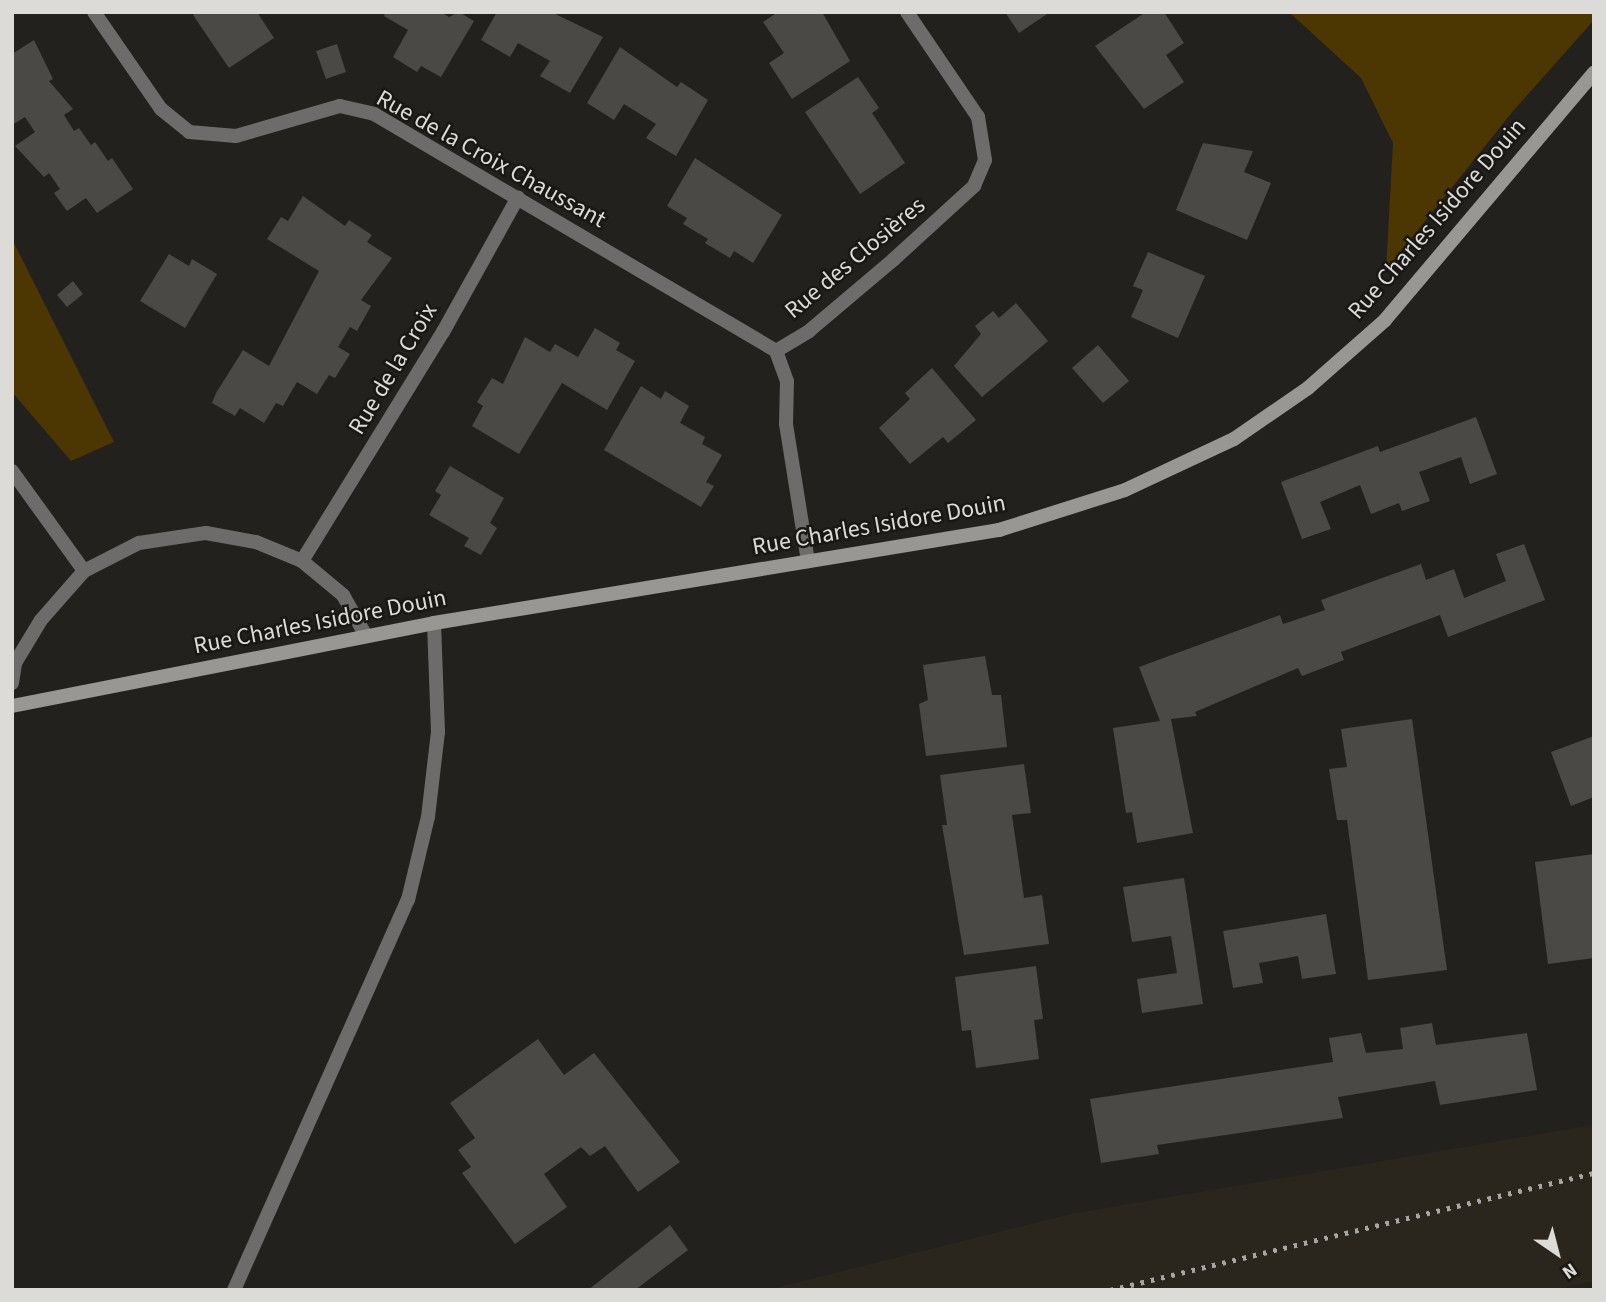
<!DOCTYPE html>
<html>
<head>
<meta charset="utf-8">
<style>
	body { margin:0 }
	#map { position:relative; width:1606px; height:1302px; overflow:hidden; background:#23211e; font-family:"Source Sans 3",sans-serif }
	div>[style] { position:absolute }
	.built>* { inset:0; background:#2b261d }
	.green>* { inset:0; background:#4c3702 }
	.building>* { inset:0; background:#4b4945 }
	.street>* { height:14px; margin:-7px; padding:0 7px; transform-origin:7px; border-radius:7px; background:#6d6c6a }
	.secondary>* { height:14px; margin:-7px; padding:0 7px; transform-origin:7px; border-radius:7px; background:#989793 }
	.rail>* { height:5px; margin-top:-2.5px; transform-origin:0; background:repeating-linear-gradient(90deg,#a7a6a3 0 3.5px,transparent 0 10.5px) }
	span { translate:-50% -50%; white-space:nowrap; text-align:center; line-height:1.15; -webkit-text-stroke:5px #1a1815; paint-order:stroke }
	.street-label { font-size:24px; color:#dcdbd8 }
	.frame { position:absolute; inset:0; border:14px solid #dcdbd8; pointer-events:none }
	.north { position:absolute; left:1522px; top:1218px; width:70px; height:70px; -webkit-text-stroke:5px #1a1815; paint-order:stroke; rotate:145deg; font-size:19px; font-weight:700; line-height:28px; text-align:center; color:#dcdbd8 }
	.north::after { content:''; display:block; margin:auto; width:24px; height:32px; background:#dcdbd8; clip-path:polygon(50% 0,100% 100%,50% 72%,0 100%) }
</style>
</head>
<body>
<div id="map">
	<div class="built">
		<i style="clip-path:polygon(1594px 1125px,1594px 1281px,1555px 1290px,766px 1290px,1071px 1214px)"></i>
	</div>
	<div class="green">
		<i style="clip-path:polygon(1289px 12px,1594px 12px,1594px 20px,1513px 111px,1386px 270px,1393px 143px,1361px 78px)"></i>
		<i style="clip-path:polygon(12px 239px,114px 442px,71px 461px,12px 392px)"></i>
	</div>
	<div class="building">
		<i style="clip-path:polygon(196px 12px,257px 12px,274px 38px,229px 68px,193px 15px)"></i>
		<i style="clip-path:polygon(385px 12px,441px 12px,449px 17px,459px 12px,474px 21px,441px 77px,421px 66px,417px 72px,393px 57px,408px 30px,384px 16px)"></i>
		<i style="clip-path:polygon(497px 12px,551px 12px,603px 37px,570px 93px,540px 76px,550px 61px,518px 43px,510px 57px,481px 40px)"></i>
		<i style="clip-path:polygon(778px 12px,822px 12px,850px 61px,792px 99px,769px 63px,784px 53px,763px 22px)"></i>
		<i style="clip-path:polygon(1005px 12px,1050px 12px,1019px 33px)"></i>
		<i style="clip-path:polygon(1146px 12px,1164px 12px,1184px 43px,1166px 55px,1184px 82px,1144px 109px,1095px 46px)"></i>
		<i style="clip-path:polygon(34px 40px,53px 79px,49px 81px,73px 109px,64px 115px,74px 131px,79px 128px,91px 145px,95px 142px,108px 161px,112px 158px,133px 189px,97px 213px,86px 198px,67px 211px,54px 193px,60px 189px,49px 173px,44px 177px,15px 146px,35px 132px,25px 117px,12px 125px,12px 54px)"></i>
		<i style="clip-path:polygon(337px 44px,346px 72px,326px 79px,316px 51px)"></i>
		<i style="clip-path:polygon(620px 47px,677px 87px,681px 82px,708px 100px,676px 156px,646px 138px,656px 124px,624px 104px,614px 120px,587px 103px)"></i>
		<i style="clip-path:polygon(858px 77px,879px 108px,872px 113px,905px 163px,860px 194px,805px 112px)"></i>
		<i style="clip-path:polygon(1203px 143px,1253px 151px,1244px 172px,1271px 183px,1247px 240px,1176px 210px)"></i>
		<i style="clip-path:polygon(695px 158px,782px 215px,753px 263px,734px 251px,730px 258px,705px 243px,708px 239px,683px 224px,687px 218px,667px 206px)"></i>
		<i style="clip-path:polygon(303px 196px,345px 226px,349px 220px,372px 235px,367px 242px,392px 258px,361px 300px,371px 306px,362px 322px,357px 331px,350px 327px,338px 347px,350px 354px,335px 378px,329px 375px,317px 394px,297px 382px,283px 406px,276px 403px,264px 423px,240px 408px,235px 416px,212px 403px,216px 393px,243px 350px,269px 366px,319px 271px,267px 239px,281px 217px,288px 221px)"></i>
		<i style="clip-path:polygon(1148px 252px,1205px 276px,1178px 338px,1131px 317px,1143px 290px,1133px 286px)"></i>
		<i style="clip-path:polygon(169px 254px,189px 266px,192px 259px,217px 274px,185px 328px,140px 301px)"></i>
		<i style="clip-path:polygon(73px 281px,83px 294px,67px 307px,57px 295px)"></i>
		<i style="clip-path:polygon(1016px 303px,1048px 341px,982px 397px,954px 366px,981px 334px,975px 326px,993px 311px,999px 318px)"></i>
		<i style="clip-path:polygon(595px 328px,620px 343px,616px 350px,635px 361px,607px 410px,562px 383px,519px 454px,472px 426px,483px 406px,477px 402px,492px 378px,503px 384px,525px 337px,550px 352px,555px 344px,578px 357px)"></i>
		<i style="clip-path:polygon(1098px 345px,1129px 381px,1103px 403px,1072px 368px)"></i>
		<i style="clip-path:polygon(932px 368px,976px 420px,948px 443px,943px 437px,910px 464px,879px 428px,910px 399px,905px 393px)"></i>
		<i style="clip-path:polygon(641px 386px,661px 399px,665px 391px,689px 406px,680px 423px,705px 437px,702px 444px,722px 455px,706px 482px,714px 486px,701px 507px,604px 450px)"></i>
		<i style="clip-path:polygon(1476px 417px,1497px 474px,1470px 484px,1461px 457px,1419px 472px,1430px 501px,1402px 511px,1399px 503px,1371px 514px,1360px 485px,1320px 502px,1331px 529px,1302px 539px,1281px 482px,1378px 446px,1380px 452px)"></i>
		<i style="clip-path:polygon(450px 466px,504px 498px,490px 523px,497px 528px,481px 555px,464px 546px,469px 538px,429px 515px,441px 495px,435px 491px)"></i>
		<i style="clip-path:polygon(1524px 544px,1545px 600px,1448px 637px,1440px 615px,1341px 652px,1344px 660px,1302px 676px,1298px 668px,1195px 712px,1197px 716px,1171px 719px,1193px 833px,1137px 843px,1132px 812px,1126px 813px,1113px 728px,1160px 721px,1139px 667px,1280px 615px,1283px 624px,1325px 610px,1321px 600px,1421px 564px,1426px 580px,1454px 569px,1464px 598px,1506px 581px,1496px 554px)"></i>
		<i style="clip-path:polygon(985px 656px,992px 695px,1001px 695px,1007px 747px,926px 756px,919px 704px,928px 700px,923px 665px)"></i>
		<i style="clip-path:polygon(1412px 719px,1447px 970px,1368px 980px,1347px 820px,1337px 820px,1329px 769px,1347px 767px,1341px 729px)"></i>
		<i style="clip-path:polygon(1594px 736px,1594px 797px,1571px 806px,1551px 752px)"></i>
		<i style="clip-path:polygon(1024px 764px,1031px 813px,1012px 815px,1024px 898px,1042px 895px,1049px 944px,964px 955px,942px 825px,947px 825px,940px 775px)"></i>
		<i style="clip-path:polygon(1594px 854px,1594px 958px,1548px 964px,1535px 862px)"></i>
		<i style="clip-path:polygon(1184px 878px,1203px 1004px,1142px 1013px,1137px 979px,1177px 973px,1171px 936px,1132px 942px,1123px 887px)"></i>
		<i style="clip-path:polygon(1326px 914px,1336px 974px,1302px 979px,1298px 956px,1259px 963px,1263px 983px,1233px 988px,1223px 931px)"></i>
		<i style="clip-path:polygon(1036px 966px,1043px 1019px,1034px 1020px,1039px 1059px,976px 1068px,971px 1030px,962px 1031px,955px 977px)"></i>
		<i style="clip-path:polygon(1432px 1023px,1436px 1045px,1527px 1033px,1537px 1090px,1440px 1105px,1435px 1081px,1338px 1097px,1343px 1118px,1157px 1145px,1159px 1154px,1101px 1163px,1090px 1099px,1333px 1062px,1329px 1038px,1361px 1033px,1366px 1053px,1403px 1049px,1400px 1028px)"></i>
		<i style="clip-path:polygon(538px 1039px,564px 1075px,594px 1053px,680px 1162px,638px 1192px,605px 1146px,590px 1156px,581px 1147px,544px 1174px,567px 1207px,515px 1244px,462px 1173px,471px 1167px,458px 1150px,475px 1138px,450px 1103px)"></i>
		<i style="clip-path:polygon(670px 1225px,688px 1250px,635px 1290px,588px 1290px)"></i>
	</div>
	<div class="street">
		<i style="left:94px;top:12px;width:118px;rotate:55.4deg"></i>
		<i style="left:161px;top:109px;width:36px;rotate:39deg"></i>
		<i style="left:189px;top:132px;width:47px;rotate:4.9deg"></i>
		<i style="left:236px;top:136px;width:108px;rotate:-16.1deg"></i>
		<i style="left:340px;top:106px;width:35px;rotate:13deg"></i>
		<i style="left:374px;top:114px;width:467px;rotate:30.5deg"></i>
		<i style="left:776px;top:351px;width:39px;rotate:-31deg"></i>
		<i style="left:809px;top:331px;width:110px;rotate:-40.2deg"></i>
		<i style="left:893px;top:260px;width:110px;rotate:-42.4deg"></i>
		<i style="left:974px;top:186px;width:28px;rotate:-67deg"></i>
		<i style="left:985px;top:160px;width:44px;rotate:-99.2deg"></i>
		<i style="left:978px;top:117px;width:127px;rotate:-124.1deg"></i>
		<i style="left:776px;top:351px;width:32px;rotate:70deg"></i>
		<i style="left:787px;top:381px;width:43px;rotate:91.3deg"></i>
		<i style="left:786px;top:424px;width:139px;rotate:80.9deg"></i>
		<i style="left:12px;top:471px;width:123px;rotate:54.2deg"></i>
		<i style="left:302px;top:561px;width:269px;rotate:-58.4deg"></i>
		<i style="left:443px;top:332px;width:154px;rotate:-60.9deg"></i>
		<i style="left:12px;top:683px;width:20px;rotate:-81deg"></i>
		<i style="left:15px;top:663px;width:50px;rotate:-58.8deg"></i>
		<i style="left:41px;top:620px;width:65px;rotate:-48.7deg"></i>
		<i style="left:84px;top:571px;width:62px;rotate:-27deg"></i>
		<i style="left:139px;top:543px;width:68px;rotate:-8.5deg"></i>
		<i style="left:206px;top:533px;width:51px;rotate:10.2deg"></i>
		<i style="left:256px;top:542px;width:50px;rotate:22.4deg"></i>
		<i style="left:302px;top:561px;width:53px;rotate:39.7deg"></i>
		<i style="left:343px;top:595px;width:47px;rotate:60.7deg"></i>
		<i style="left:234px;top:1290px;width:427px;rotate:-66deg"></i>
		<i style="left:408px;top:900px;width:85px;rotate:-76.5deg"></i>
		<i style="left:428px;top:817px;width:86px;rotate:-83.3deg"></i>
		<i style="left:438px;top:732px;width:109px;rotate:-92.1deg"></i>
	</div>
	<div class="secondary">
		<i style="left:12px;top:706px;width:430px;rotate:-11.1deg"></i>
		<i style="left:434px;top:623px;width:573px;rotate:-9.35deg"></i>
		<i style="left:999px;top:530px;width:132px;rotate:-17.6deg"></i>
		<i style="left:1125px;top:490px;width:120px;rotate:-25.1deg"></i>
		<i style="left:1234px;top:439px;width:90px;rotate:-34.6deg"></i>
		<i style="left:1308px;top:388px;width:103px;rotate:-41.4deg"></i>
		<i style="left:1385px;top:320px;width:324px;rotate:-49.8deg"></i>
	</div>
	<div class="rail">
		<i style="left:1110px;top:1290px;width:498px;rotate:-13.6deg"></i>
	</div>
	<div class="street-label">
		<span style="left:491px;top:159px;rotate:29deg">Rue de la Croix Chaussant</span>
		<span style="left:1437px;top:219px;rotate:-49deg">Rue Charles Isidore Douin</span>
		<span style="left:855px;top:258px;rotate:-40deg">Rue des Closières</span>
		<span style="left:393px;top:369px;rotate:-59deg">Rue de la Croix</span>
		<span style="left:879px;top:525px;rotate:-10deg">Rue Charles Isidore Douin</span>
		<span style="left:320px;top:622px;rotate:-11deg">Rue Charles Isidore Douin</span>
	</div>
	<div class="frame"></div>
	<div class="north">N</div>
</div>
</body>
</html>
